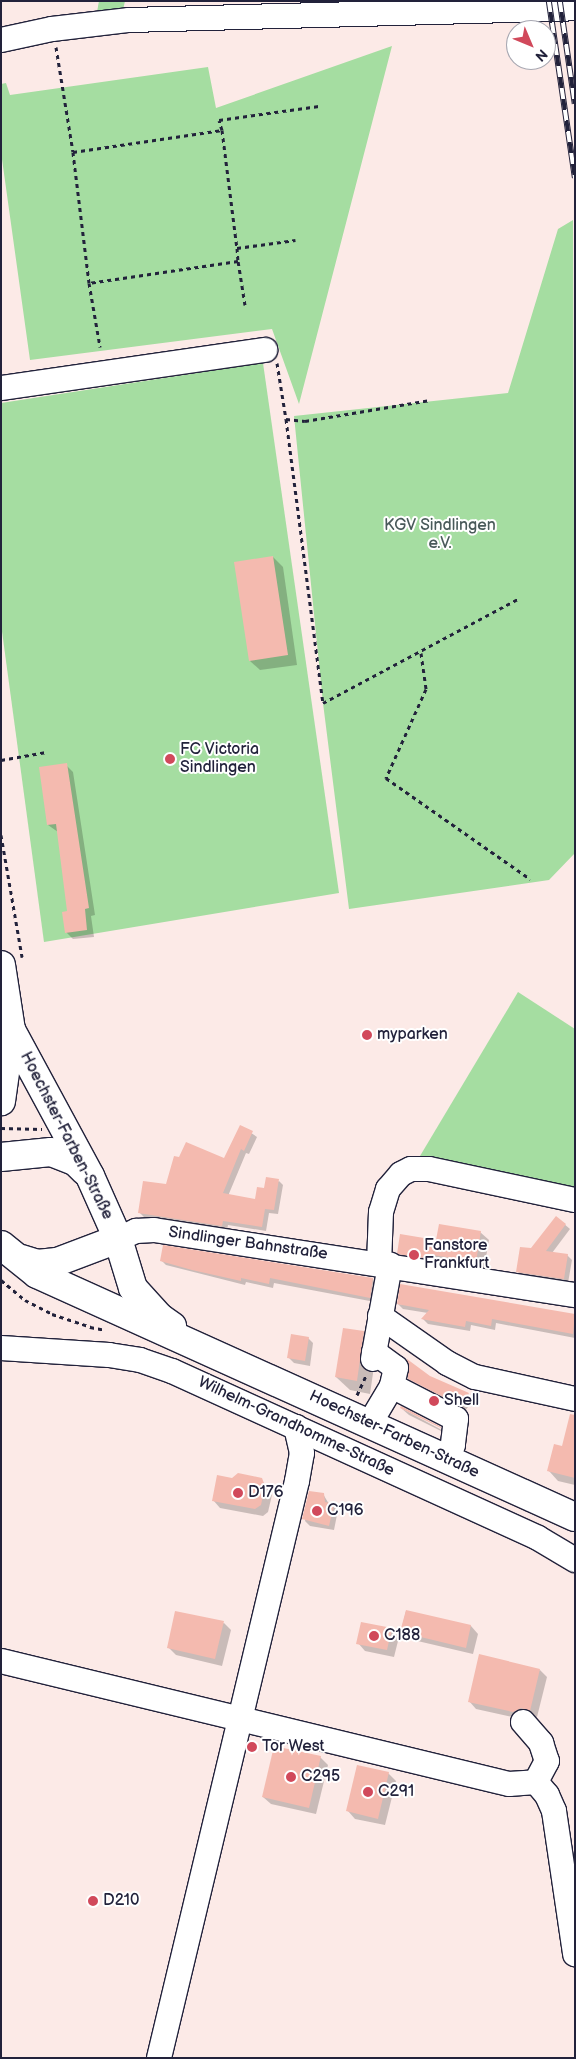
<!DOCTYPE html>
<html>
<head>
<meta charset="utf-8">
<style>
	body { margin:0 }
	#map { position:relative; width:576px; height:2059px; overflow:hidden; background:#fceae7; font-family:"Balsamiq Sans",sans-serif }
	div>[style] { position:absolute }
	.green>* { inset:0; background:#a5dda1 }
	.shadow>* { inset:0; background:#0003 }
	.building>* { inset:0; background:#f4baaf }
	.path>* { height:3px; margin-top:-1.5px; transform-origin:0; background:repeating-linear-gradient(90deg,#22223b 0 4px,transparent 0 8px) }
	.roads { filter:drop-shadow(1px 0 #22223b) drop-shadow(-1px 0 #22223b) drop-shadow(0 1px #22223b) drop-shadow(0 -1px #22223b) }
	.minor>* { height:24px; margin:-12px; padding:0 12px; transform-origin:12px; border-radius:12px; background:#fff }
	.major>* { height:28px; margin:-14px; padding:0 14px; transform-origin:14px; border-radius:14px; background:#fff }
	.rail>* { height:5.5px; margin-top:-2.75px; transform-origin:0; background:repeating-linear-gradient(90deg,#fff 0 11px,#22223b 0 22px); box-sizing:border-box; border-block:1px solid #22223b }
	.dots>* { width:14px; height:14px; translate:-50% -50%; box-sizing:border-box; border:2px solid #fff; border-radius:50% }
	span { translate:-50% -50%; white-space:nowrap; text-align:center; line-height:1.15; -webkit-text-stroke:4px #fff; paint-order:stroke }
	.park-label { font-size:16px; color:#495a5a }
	.poi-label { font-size:16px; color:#22223b }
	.left { translate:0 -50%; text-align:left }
	.street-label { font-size:16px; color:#22223b }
	.frame { position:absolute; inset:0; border:2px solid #22223b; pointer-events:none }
	.north { position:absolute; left:506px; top:20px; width:50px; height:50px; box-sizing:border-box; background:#fff; border:1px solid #a7a7b1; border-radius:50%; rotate:135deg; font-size:14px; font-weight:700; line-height:20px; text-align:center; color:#22223b }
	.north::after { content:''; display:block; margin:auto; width:18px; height:22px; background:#d1495b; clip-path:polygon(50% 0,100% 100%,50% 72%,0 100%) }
</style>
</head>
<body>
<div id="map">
	<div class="green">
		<i style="clip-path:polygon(99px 1px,125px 1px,123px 10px,97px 12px)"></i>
		<i style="clip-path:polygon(392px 46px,299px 404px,272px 329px,30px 360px,1px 152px,1px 84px,6px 83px,10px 95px,208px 67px,216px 108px)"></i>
		<i style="clip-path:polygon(573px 220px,575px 853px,549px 880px,349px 909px,323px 703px,294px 416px,508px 393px,558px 229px)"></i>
		<i style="clip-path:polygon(263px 363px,339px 893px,44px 942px,1px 624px,1px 403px)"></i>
		<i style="clip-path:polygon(518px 992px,575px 1029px,575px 1189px,417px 1161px)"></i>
	</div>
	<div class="shadow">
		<i style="clip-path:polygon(273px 557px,283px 567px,297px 665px,260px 670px,250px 661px)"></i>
		<i style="clip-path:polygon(66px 765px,73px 772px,95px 915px,91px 916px,94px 937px,73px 939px,66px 932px,69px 912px,58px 832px,48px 825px,41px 768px)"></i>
		<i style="clip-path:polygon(241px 1126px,257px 1137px,249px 1154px,246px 1153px,228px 1196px,256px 1200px,279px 1181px,283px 1185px,278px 1214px,269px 1213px,266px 1231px,228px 1225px,227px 1230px,144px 1217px,139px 1212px,167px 1186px,225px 1159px)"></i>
		<i style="clip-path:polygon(556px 1217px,570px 1229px,552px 1253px,567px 1255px,572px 1260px,568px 1283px,522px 1276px,518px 1272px)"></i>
		<i style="clip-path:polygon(480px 1232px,489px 1240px,484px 1269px,441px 1262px,441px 1267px,407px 1262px,399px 1253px)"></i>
		<i style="clip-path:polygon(164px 1247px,373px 1279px,378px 1284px,375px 1302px,274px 1283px,273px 1288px,246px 1282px,245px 1285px,166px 1265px,161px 1260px)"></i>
		<i style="clip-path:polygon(398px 1304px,575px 1316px,575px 1338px,496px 1323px,495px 1330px,471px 1325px,470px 1331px,428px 1324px,423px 1319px,428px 1313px,403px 1309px)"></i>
		<i style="clip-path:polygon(363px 1332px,377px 1346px,370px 1394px,350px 1390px,336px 1377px)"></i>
		<i style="clip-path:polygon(308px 1338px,313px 1343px,310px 1366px,294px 1363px,289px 1358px)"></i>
		<i style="clip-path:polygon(429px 1377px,468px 1394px,473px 1399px,466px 1410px,409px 1378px)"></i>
		<i style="clip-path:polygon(401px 1408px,440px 1429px,443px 1432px,409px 1415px)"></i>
		<i style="clip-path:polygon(575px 1431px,575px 1485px,558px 1481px,549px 1471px)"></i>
		<i style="clip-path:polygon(233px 1479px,261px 1479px,272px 1495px,268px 1512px,263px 1516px,220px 1508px,213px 1500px)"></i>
		<i style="clip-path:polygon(310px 1492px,323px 1494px,329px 1504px,338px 1510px,334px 1530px,310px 1526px,305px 1521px)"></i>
		<i style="clip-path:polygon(406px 1611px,471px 1626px,478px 1634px,473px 1654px,409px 1639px,401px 1632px)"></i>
		<i style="clip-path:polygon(224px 1623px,231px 1630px,222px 1666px,176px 1655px,168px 1647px)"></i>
		<i style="clip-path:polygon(391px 1629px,399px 1637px,394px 1657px,365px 1651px,358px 1643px)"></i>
		<i style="clip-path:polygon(540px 1670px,547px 1677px,537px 1717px,529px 1715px,521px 1719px,476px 1709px,469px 1701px)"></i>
		<i style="clip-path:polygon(320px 1757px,328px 1765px,316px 1814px,271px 1804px,263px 1797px)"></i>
		<i style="clip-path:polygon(388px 1773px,396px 1781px,385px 1825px,355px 1819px,348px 1811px)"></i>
	</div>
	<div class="building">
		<i style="clip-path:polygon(273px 556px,288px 655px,249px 661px,234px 562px)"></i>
		<i style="clip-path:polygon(67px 763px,89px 908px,85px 909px,87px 930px,65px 933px,62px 912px,67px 911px,56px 824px,47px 825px,39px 767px)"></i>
		<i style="clip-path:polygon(240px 1125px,253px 1131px,244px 1151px,241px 1149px,223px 1193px,255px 1199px,257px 1187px,264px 1188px,266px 1177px,279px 1179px,274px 1210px,265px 1209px,262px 1227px,223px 1221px,222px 1226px,138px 1213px,143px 1181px,166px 1184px,174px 1156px,179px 1157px,186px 1142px,224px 1158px)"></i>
		<i style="clip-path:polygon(556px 1216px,566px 1224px,546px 1251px,568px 1254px,564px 1279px,516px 1272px,520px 1247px,531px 1248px)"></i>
		<i style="clip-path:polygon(439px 1224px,481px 1231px,476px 1262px,433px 1255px,433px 1259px,397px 1254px,400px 1234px,436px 1240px)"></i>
		<i style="clip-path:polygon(163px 1245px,373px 1278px,370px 1298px,270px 1278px,269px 1284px,241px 1278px,241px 1281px,192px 1270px,160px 1261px)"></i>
		<i style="clip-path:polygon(400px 1284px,575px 1314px,573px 1334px,492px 1319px,491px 1326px,466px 1321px,465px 1327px,421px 1319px,429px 1310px,397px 1304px)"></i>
		<i style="clip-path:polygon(343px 1328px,364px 1331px,357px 1381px,335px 1377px)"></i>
		<i style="clip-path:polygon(291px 1334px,309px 1337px,305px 1361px,287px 1358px)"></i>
		<i style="clip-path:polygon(407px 1359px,430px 1376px,469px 1393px,461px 1406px,408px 1379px)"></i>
		<i style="clip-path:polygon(401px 1406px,441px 1427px,441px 1428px,400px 1408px)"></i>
		<i style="clip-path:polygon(570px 1414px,575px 1415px,575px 1478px,547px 1471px,554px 1444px,562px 1446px)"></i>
		<i style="clip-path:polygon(238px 1473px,262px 1478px,265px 1486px,261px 1505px,255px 1509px,212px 1501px,217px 1475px,232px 1478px)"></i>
		<i style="clip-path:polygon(309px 1491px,324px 1493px,325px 1502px,334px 1504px,329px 1526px,302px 1519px)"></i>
		<i style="clip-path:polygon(406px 1610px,471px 1625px,466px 1648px,400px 1632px)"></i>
		<i style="clip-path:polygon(175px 1611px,224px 1621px,215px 1659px,167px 1648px)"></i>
		<i style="clip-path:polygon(361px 1622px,392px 1628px,387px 1650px,356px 1644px)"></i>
		<i style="clip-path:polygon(479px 1654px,540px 1669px,530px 1711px,521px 1708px,513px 1712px,468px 1702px)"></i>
		<i style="clip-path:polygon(274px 1746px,321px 1756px,309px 1808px,262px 1797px)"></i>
		<i style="clip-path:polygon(357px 1765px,389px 1772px,378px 1819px,346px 1811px)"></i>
	</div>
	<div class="path">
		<i style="left:56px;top:47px;width:106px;rotate:80.8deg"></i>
		<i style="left:222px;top:130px;width:10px;rotate:-107deg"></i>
		<i style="left:219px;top:120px;width:101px;rotate:-8deg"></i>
		<i style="left:237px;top:248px;width:13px;rotate:86deg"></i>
		<i style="left:89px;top:283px;width:65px;rotate:80.2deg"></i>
		<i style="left:245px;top:305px;width:45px;rotate:-99deg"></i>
		<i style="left:238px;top:261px;width:151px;rotate:171.6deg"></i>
		<i style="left:89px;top:283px;width:132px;rotate:-97deg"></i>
		<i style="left:73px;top:152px;width:151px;rotate:-8.4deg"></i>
		<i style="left:222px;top:130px;width:119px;rotate:82.8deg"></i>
		<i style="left:237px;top:248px;width:59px;rotate:-7.9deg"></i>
		<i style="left:277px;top:363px;width:57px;rotate:80.9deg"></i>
		<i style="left:286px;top:419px;width:19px;rotate:6deg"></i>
		<i style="left:305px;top:421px;width:127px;rotate:-9.5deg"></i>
		<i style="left:286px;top:419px;width:286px;rotate:82.6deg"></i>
		<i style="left:323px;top:703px;width:223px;rotate:-28.1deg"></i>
		<i style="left:421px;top:653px;width:36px;rotate:82deg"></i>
		<i style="left:426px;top:689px;width:98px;rotate:114.2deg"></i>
		<i style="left:386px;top:778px;width:176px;rotate:35deg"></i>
		<i style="left:1px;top:760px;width:46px;rotate:-10.1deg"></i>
		<i style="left:1px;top:835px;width:124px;rotate:80.2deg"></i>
		<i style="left:1px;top:1128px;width:41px;rotate:1.4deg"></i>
		<i style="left:1px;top:1280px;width:31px;rotate:40deg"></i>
		<i style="left:25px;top:1300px;width:30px;rotate:27deg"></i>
		<i style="left:52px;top:1314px;width:41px;rotate:18.4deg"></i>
		<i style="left:90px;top:1327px;width:16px;rotate:11deg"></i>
		<i style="left:357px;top:1395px;width:21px;rotate:-65deg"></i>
	</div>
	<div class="roads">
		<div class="minor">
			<i style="left:1px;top:40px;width:52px;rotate:-12.2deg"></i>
			<i style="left:52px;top:29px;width:78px;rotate:-6.7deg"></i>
			<i style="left:129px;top:20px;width:446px;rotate:-1.5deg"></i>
			<i style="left:1px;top:388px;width:267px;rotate:-8.2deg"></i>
			<i style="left:118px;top:1239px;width:20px;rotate:-24deg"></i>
			<i style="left:136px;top:1231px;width:18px;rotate:-3deg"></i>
			<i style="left:154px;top:1230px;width:426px;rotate:8.8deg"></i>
			<i style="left:379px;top:1264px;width:52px;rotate:-87.8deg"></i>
			<i style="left:381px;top:1212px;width:24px;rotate:-73deg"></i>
			<i style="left:388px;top:1189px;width:20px;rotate:-49deg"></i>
			<i style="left:401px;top:1174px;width:11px;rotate:-27deg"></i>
			<i style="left:411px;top:1169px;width:18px"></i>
			<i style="left:429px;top:1169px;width:149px;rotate:12deg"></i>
			<i style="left:380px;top:1316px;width:82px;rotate:35deg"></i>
			<i style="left:447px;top:1363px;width:31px;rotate:27deg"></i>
			<i style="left:475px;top:1377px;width:102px;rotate:12.4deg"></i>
			<i style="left:1px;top:1348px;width:108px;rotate:3.7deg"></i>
			<i style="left:109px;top:1355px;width:31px;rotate:9deg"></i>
			<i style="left:140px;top:1360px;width:34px;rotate:19deg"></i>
			<i style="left:172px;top:1371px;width:402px;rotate:24.5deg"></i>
			<i style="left:538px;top:1538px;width:43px;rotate:30.7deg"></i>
			<i style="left:374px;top:1352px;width:27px;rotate:36deg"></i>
			<i style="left:396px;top:1368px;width:18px;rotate:103deg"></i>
			<i style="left:373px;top:1359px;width:96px;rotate:-79.7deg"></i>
			<i style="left:370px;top:1423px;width:43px;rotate:-59.3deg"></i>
			<i style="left:392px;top:1386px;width:72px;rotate:27.3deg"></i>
			<i style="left:456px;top:1419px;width:26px;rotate:97deg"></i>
			<i style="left:453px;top:1445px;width:15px;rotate:113deg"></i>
			<i style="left:1px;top:1661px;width:523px;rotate:13.61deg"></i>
			<i style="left:509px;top:1784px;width:27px;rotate:-4deg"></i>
			<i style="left:536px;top:1782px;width:17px;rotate:50deg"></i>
			<i style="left:547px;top:1795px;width:17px;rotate:66deg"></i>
			<i style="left:554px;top:1811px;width:145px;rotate:81.6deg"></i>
			<i style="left:523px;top:1722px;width:28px;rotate:49deg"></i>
			<i style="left:541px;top:1743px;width:19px;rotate:72deg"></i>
			<i style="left:547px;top:1761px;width:24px;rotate:118deg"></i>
			<i style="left:159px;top:2058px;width:593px;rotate:-76.55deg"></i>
			<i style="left:297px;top:1481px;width:28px;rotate:-80deg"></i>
			<i style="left:302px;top:1453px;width:27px;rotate:-103deg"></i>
		</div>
		<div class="major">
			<i style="left:1px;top:965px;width:66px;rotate:81.3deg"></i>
			<i style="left:11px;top:1030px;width:72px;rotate:98deg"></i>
			<i style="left:11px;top:1030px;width:166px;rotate:61.6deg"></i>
			<i style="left:90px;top:1176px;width:69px;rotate:66deg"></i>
			<i style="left:118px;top:1239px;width:51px;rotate:73deg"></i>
			<i style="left:133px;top:1288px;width:39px;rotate:48deg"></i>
			<i style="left:159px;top:1317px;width:16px;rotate:35deg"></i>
			<i style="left:1px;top:1157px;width:50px;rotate:-5.7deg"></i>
			<i style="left:51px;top:1152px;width:26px;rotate:21deg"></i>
			<i style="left:75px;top:1161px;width:14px;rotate:45deg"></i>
			<i style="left:1px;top:1245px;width:46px;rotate:38.9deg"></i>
			<i style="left:37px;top:1274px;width:590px;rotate:24.31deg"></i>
			<i style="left:21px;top:1259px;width:17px;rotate:17deg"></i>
			<i style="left:37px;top:1264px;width:20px;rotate:-6deg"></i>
			<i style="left:57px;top:1262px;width:65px;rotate:-20.7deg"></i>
		</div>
	</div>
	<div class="rail">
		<i style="left:549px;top:1px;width:179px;rotate:81.6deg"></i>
		<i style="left:560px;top:1px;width:104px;rotate:81.7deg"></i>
	</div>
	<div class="dots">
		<i style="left:170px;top:759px;background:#d1495b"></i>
		<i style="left:367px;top:1035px;background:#d1495b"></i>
		<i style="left:414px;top:1255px;background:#d1495b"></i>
		<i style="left:434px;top:1401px;background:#d1495b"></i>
		<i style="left:238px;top:1493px;background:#d1495b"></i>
		<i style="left:317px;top:1511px;background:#d1495b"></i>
		<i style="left:374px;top:1636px;background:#d1495b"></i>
		<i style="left:252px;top:1747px;background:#d1495b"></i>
		<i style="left:291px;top:1777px;background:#d1495b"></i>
		<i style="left:368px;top:1792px;background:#d1495b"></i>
		<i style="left:93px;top:1901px;background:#d1495b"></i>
	</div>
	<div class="park-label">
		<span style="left:440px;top:535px">KGV Sindlingen<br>e.V.</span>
	</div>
	<div class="poi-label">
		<span class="left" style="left:180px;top:759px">FC Victoria<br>Sindlingen</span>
		<span class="left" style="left:377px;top:1035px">myparken</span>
		<span class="left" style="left:424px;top:1255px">Fanstore<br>Frankfurt</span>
		<span class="left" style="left:444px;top:1401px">Shell</span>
		<span class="left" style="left:248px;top:1493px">D176</span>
		<span class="left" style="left:327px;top:1511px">C196</span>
		<span class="left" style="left:384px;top:1636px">C188</span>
		<span class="left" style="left:262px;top:1747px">Tor West</span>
		<span class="left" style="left:301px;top:1777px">C295</span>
		<span class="left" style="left:378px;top:1792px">C291</span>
		<span class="left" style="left:103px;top:1901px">D210</span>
	</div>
	<div class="street-label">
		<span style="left:66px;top:1136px;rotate:63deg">Hoechster-Farben-Straße</span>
		<span style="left:248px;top:1244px;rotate:8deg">Sindlinger Bahnstraße</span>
		<span style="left:296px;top:1427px;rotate:25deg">Wilhelm-Grandhomme-Straße</span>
		<span style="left:394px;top:1435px;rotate:25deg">Hoechster-Farben-Straße</span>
	</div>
	<div class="frame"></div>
	<div class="north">N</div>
</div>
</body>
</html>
